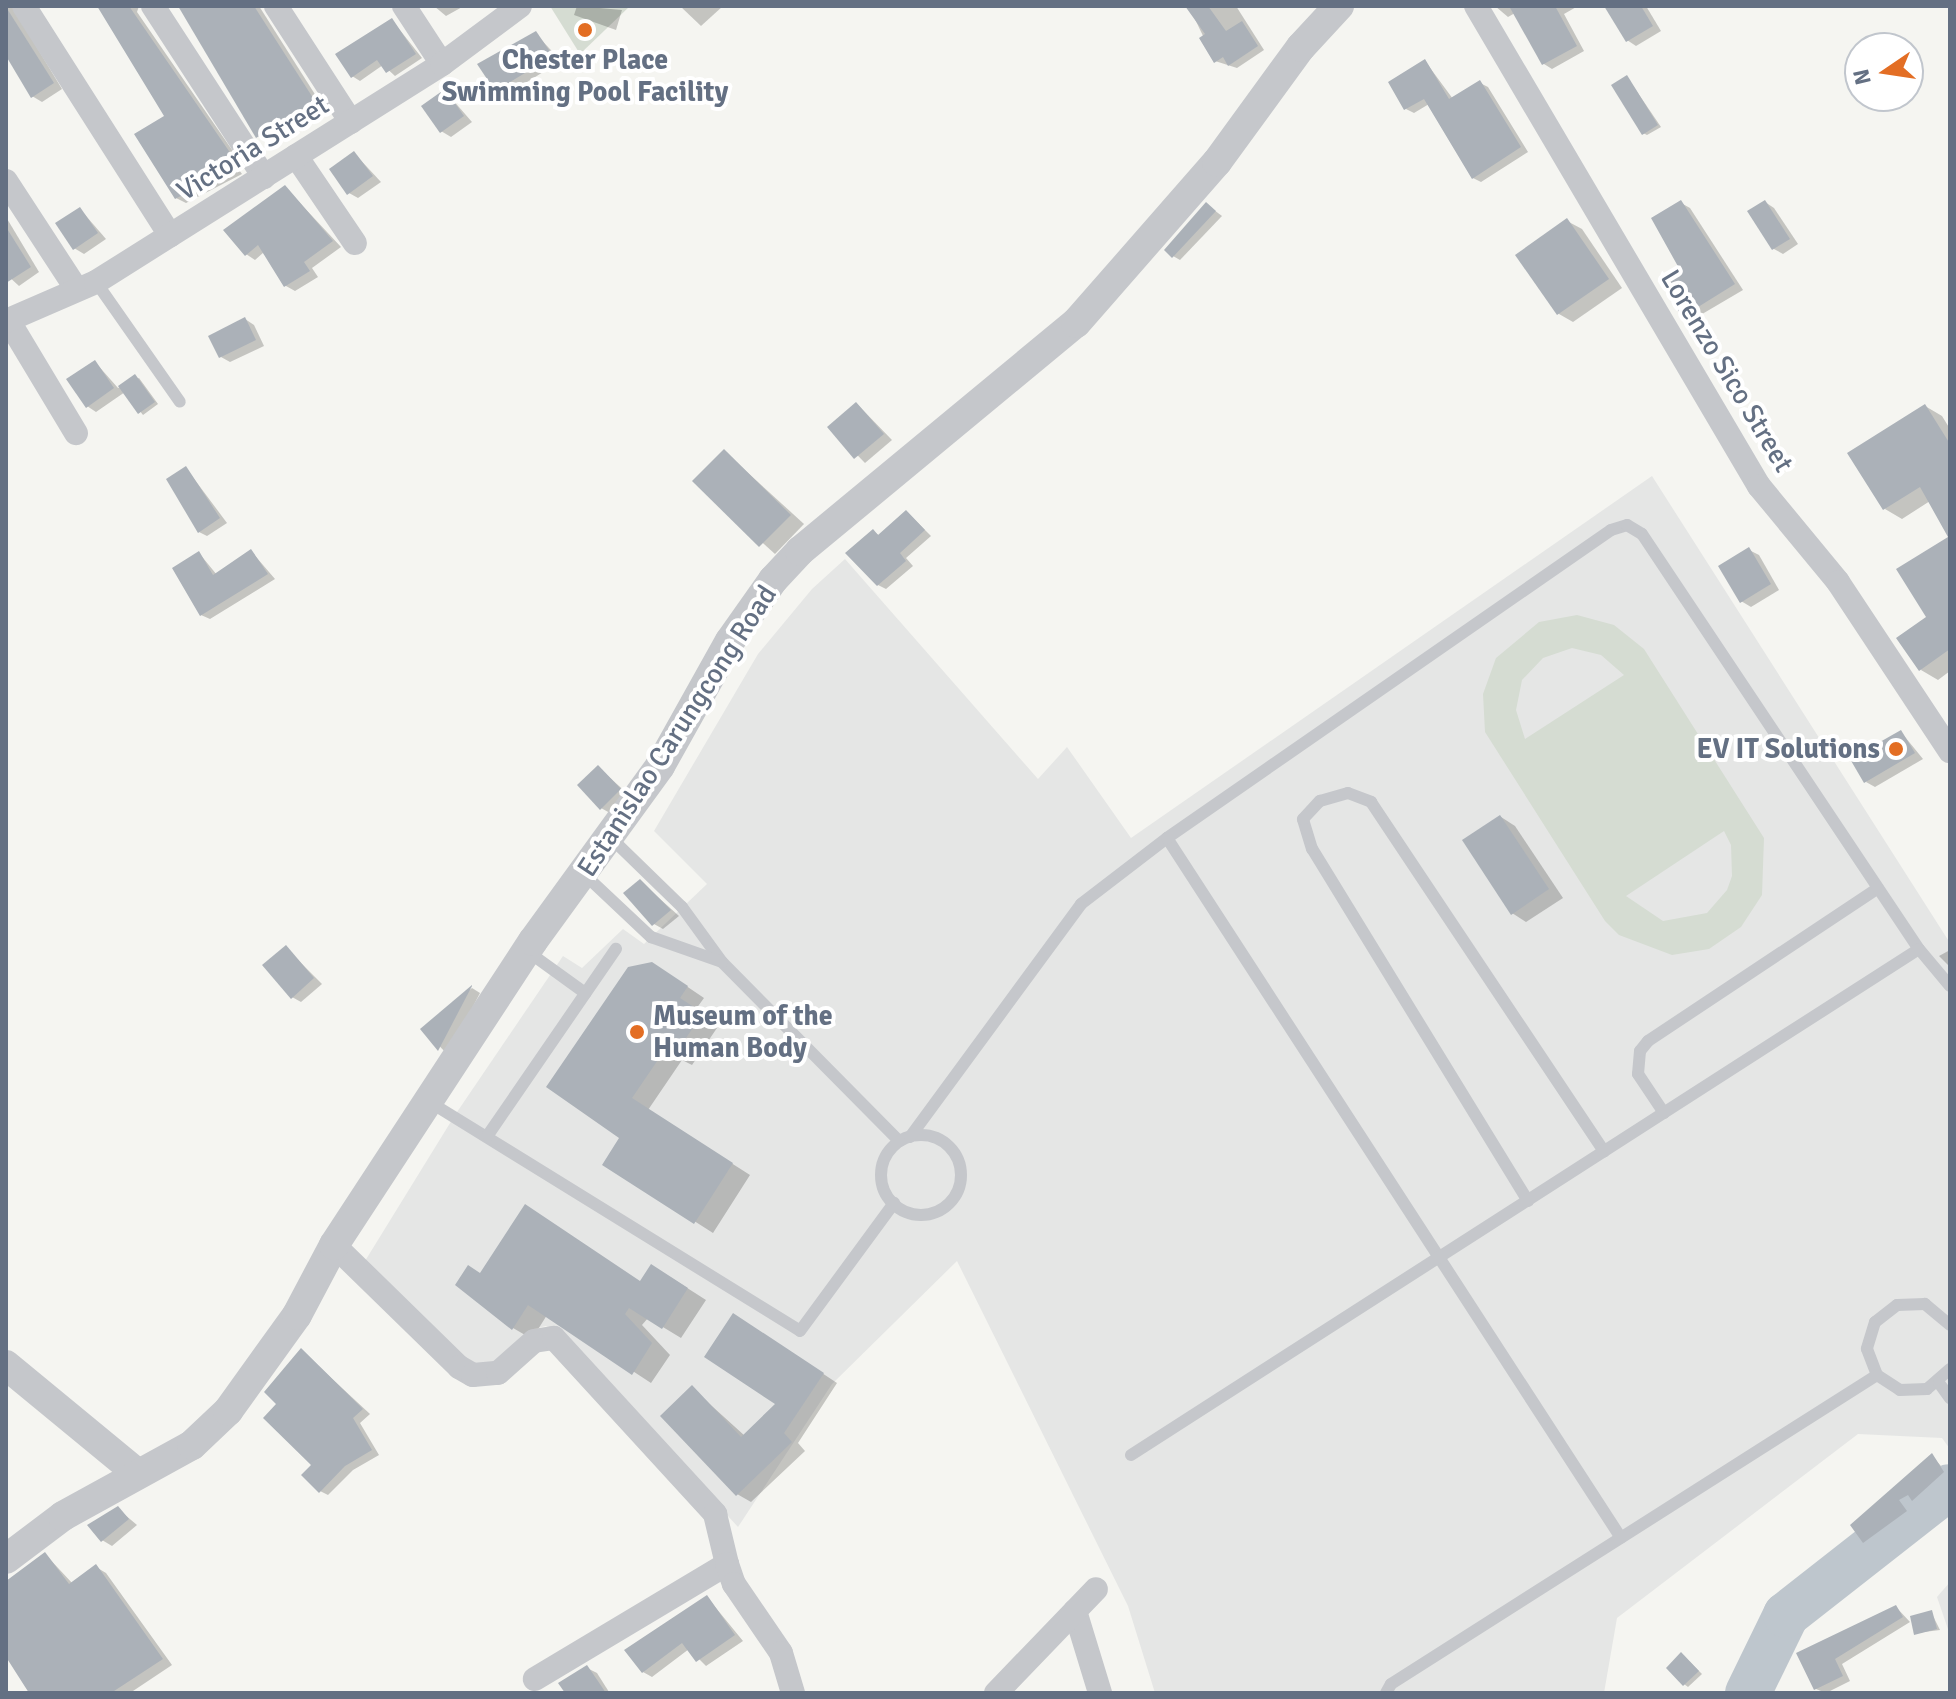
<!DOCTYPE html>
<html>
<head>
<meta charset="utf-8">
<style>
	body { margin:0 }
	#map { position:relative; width:1956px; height:1699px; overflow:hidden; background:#f5f5f1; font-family:Signika,sans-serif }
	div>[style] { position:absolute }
	.built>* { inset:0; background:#e5e6e5 }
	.green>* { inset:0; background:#d5dcd2 }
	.shadow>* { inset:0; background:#0003 }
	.river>* { height:46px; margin:-23px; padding:0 23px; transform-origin:23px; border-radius:23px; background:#bec6cd }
	.building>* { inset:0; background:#abb1b8 }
	.service>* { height:12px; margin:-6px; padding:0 6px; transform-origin:6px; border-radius:6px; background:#c5c7cb }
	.service>.ring { margin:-6px; padding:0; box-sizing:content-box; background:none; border:12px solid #c5c7cb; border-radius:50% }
	.minor>* { height:24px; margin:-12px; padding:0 12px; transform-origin:12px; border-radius:12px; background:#c5c7cb }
	.tertiary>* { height:30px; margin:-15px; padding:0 15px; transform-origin:15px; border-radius:15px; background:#c5c7cb }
	.dots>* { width:22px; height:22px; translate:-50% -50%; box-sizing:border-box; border:4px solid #fff; border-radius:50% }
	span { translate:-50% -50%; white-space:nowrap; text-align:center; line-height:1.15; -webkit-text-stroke:8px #fff; paint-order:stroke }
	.poi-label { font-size:28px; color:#647083; font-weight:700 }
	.right { translate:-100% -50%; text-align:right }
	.left { translate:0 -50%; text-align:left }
	.street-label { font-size:28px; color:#647083 }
	.frame { position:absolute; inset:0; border:8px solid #647083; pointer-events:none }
	.north { position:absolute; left:1844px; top:32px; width:80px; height:80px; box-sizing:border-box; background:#fff; border:2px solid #c1c6cd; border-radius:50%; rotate:257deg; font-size:22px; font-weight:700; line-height:32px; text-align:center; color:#647083 }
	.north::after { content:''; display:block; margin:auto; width:28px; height:36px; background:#e36e24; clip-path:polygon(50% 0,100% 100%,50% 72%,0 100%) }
</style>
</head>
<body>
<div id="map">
	<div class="built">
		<i style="clip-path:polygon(1652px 476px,1950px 943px,1950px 1449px,1942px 1438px,1858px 1434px,1617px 1618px,1604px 1693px,1155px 1693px,1128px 1606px,957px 1261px,832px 1384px,738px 1527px,559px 1332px,546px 1326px,533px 1329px,489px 1368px,474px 1369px,365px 1261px,455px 1115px,563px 956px,582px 968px,623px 929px,644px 944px,707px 884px,654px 831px,758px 654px,812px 589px,845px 559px,1038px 779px,1067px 747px,1131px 838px)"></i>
		<i style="clip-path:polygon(1950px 1582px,1950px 1635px,1937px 1597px)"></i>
	</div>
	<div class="green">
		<i style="clip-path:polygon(550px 6px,630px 6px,580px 54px)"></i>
		<i style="clip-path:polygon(evenodd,1577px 615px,1614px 625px,1644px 649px,1764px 838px,1762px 895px,1741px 927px,1709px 949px,1672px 955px,1619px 935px,1605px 921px,1485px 732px,1483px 694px,1496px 658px,1539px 622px,1577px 615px,1572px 648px,1601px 655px,1624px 675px,1525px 739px,1516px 710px,1522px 680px,1543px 658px,1572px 648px,1577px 615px,1724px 831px,1731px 845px,1732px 876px,1727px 890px,1707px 913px,1663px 921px,1626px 896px,1724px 831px)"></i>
	</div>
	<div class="shadow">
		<i style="clip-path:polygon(6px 6px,12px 6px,62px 89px,42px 102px,32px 96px,6px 54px)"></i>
		<i style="clip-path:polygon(100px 6px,139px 6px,137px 12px,239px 160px,234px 163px,242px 174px,186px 203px,176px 198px,167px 117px)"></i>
		<i style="clip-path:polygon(179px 6px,259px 6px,323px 107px,267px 141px,258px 136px)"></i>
		<i style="clip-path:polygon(434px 6px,464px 6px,446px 16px)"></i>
		<i style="clip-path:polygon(577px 6px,622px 10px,616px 30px,574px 15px)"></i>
		<i style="clip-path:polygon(680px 6px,723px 6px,701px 26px)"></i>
		<i style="clip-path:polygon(1206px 6px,1236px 6px,1264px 50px,1237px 68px,1215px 61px,1193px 15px)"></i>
		<i style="clip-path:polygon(1495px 6px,1578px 6px,1564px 14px,1584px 51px,1552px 69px,1544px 64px,1515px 13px,1508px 17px)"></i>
		<i style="clip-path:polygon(1606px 6px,1646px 6px,1661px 31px,1636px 46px,1627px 40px)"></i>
		<i style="clip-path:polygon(392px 20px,422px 58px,395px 76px,383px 65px,360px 81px,352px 76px)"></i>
		<i style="clip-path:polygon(536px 34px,561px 61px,506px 95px,497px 90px,480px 65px)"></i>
		<i style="clip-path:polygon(1425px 61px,1453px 99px,1480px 83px,1488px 87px,1528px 152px,1481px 182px,1473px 178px,1429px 104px,1414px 113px,1406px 109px)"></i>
		<i style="clip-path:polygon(1627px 77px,1661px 127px,1647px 135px,1643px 133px)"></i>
		<i style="clip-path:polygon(445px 91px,472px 122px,451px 137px,441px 131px)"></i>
		<i style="clip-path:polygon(354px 153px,381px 182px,358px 198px,349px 193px)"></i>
		<i style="clip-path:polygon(285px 187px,341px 247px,312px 268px,318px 277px,295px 291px,286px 286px,264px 252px,255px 260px,246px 254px)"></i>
		<i style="clip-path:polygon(1765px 202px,1774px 208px,1798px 244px,1783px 254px,1774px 249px)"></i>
		<i style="clip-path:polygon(1681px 203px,1690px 208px,1743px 290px,1692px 320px,1683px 315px)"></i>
		<i style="clip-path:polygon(1206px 204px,1222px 216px,1180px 260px,1173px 256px)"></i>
		<i style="clip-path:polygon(80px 209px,106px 239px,84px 254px,74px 248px)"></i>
		<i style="clip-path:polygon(6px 217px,39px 272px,19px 286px,6px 274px)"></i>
		<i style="clip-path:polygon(1567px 221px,1582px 229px,1622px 288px,1573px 322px,1559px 314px,1518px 255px)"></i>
		<i style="clip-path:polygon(245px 319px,254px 325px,264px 346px,230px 362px,221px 357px)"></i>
		<i style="clip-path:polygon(95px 362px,118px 388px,139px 378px,158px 404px,143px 415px,125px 392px,96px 412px,87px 406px)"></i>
		<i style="clip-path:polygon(857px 404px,892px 440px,865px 463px,830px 427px)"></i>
		<i style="clip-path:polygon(1925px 406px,1942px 416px,1950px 429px,1950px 537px,1930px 501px,1902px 519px,1885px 509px)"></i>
		<i style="clip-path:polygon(724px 451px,804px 524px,775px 554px,694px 481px)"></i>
		<i style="clip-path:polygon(186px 468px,227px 523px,207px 536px,199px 532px)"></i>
		<i style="clip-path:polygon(907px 512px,931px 536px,906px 558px,913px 566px,886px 589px,878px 585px,873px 531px,880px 536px)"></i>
		<i style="clip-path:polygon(1950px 538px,1950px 671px,1938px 680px,1921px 670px)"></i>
		<i style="clip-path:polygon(1749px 550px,1759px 555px,1779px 590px,1751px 607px,1741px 601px)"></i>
		<i style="clip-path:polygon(251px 551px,275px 579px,210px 619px,201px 615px,199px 553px,217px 575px)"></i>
		<i style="clip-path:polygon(1901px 732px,1923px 759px,1875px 787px,1866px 782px)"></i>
		<i style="clip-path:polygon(598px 767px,629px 795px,610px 813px,601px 808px)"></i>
		<i style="clip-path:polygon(1501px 817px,1515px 826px,1563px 898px,1526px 922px,1512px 913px)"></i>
		<i style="clip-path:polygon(640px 881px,679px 916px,663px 929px,654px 924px)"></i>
		<i style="clip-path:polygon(286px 948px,322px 984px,301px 1002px,292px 997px)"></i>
		<i style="clip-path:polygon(1950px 950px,1950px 967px,1939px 956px)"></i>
		<i style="clip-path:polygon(670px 975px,704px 998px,696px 1009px,719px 1025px,692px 1065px,682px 1060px,648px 1110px,750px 1175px,713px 1233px,605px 1164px,622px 1137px,549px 1087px)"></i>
		<i style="clip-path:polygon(472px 988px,480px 993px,448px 1055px,423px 1029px)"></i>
		<i style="clip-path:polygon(481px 1275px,642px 1282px,670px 1277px,706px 1300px,681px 1338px,648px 1318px,642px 1325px,670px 1355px,651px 1383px,547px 1315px,532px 1339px,513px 1328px,457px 1285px)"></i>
		<i style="clip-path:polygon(748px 1324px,837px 1383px,798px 1443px,805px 1451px,751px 1502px,737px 1494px,692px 1388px,745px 1436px,778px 1404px)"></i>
		<i style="clip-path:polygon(301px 1350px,370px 1414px,360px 1423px,379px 1455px,353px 1470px,328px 1495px,320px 1491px,314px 1465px,279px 1405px)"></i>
		<i style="clip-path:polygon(1932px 1456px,1949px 1475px,1919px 1503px,1912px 1498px,1904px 1504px,1911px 1515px,1870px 1545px,1864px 1541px)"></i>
		<i style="clip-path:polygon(118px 1509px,137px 1525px,112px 1546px,102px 1540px)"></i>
		<i style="clip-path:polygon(45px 1554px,73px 1584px,96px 1567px,106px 1573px,172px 1665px,130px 1693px,31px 1693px,6px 1654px,6px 1586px)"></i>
		<i style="clip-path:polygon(707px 1597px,743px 1641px,706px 1666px,689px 1649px,652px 1677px,643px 1672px)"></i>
		<i style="clip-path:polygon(1896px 1607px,1910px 1622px,1842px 1664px,1850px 1681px,1826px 1693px,1816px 1689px,1799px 1654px)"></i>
		<i style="clip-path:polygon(1931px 1612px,1940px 1630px,1916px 1633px)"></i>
		<i style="clip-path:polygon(1685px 1657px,1702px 1674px,1688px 1687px,1684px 1684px)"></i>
		<i style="clip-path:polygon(587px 1668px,597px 1673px,609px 1692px,567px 1693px)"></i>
	</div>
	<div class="river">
		<i style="left:1748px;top:1693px;width:87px;rotate:-64deg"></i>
		<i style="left:1786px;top:1615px;width:207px;rotate:-38.1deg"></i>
	</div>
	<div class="building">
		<i style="clip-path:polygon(97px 6px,129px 6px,231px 154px,226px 157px,234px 168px,175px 199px,134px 134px,164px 116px)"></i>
		<i style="clip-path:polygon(178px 6px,254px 6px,315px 101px,256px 138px)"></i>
		<i style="clip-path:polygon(1185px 6px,1208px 6px,1226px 31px,1242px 21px,1258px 46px,1228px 66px,1223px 57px,1214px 63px,1199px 38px,1205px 34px)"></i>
		<i style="clip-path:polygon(1509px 6px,1555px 6px,1577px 46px,1542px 65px)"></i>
		<i style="clip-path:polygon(1604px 6px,1641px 6px,1653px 26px,1626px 42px)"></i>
		<i style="clip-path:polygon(6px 7px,54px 83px,31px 98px,6px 56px)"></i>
		<i style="clip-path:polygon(392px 18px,416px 54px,386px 73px,377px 60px,351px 78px,335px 54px)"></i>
		<i style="clip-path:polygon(536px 31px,553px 56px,495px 91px,477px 64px)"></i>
		<i style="clip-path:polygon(1425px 59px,1449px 99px,1480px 80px,1521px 147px,1472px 179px,1424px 99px,1404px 110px,1388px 82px)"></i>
		<i style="clip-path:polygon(1627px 75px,1658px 125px,1642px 135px,1611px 85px)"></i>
		<i style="clip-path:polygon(445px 89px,464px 116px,440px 133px,421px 106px)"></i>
		<i style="clip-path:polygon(354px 151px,373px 176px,347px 195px,329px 169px)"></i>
		<i style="clip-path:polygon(285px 185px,333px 241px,304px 262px,310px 271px,284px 287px,258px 245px,245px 256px,223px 230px)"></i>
		<i style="clip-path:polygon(1681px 200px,1735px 284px,1682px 317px,1661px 282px,1680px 270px,1651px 218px)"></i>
		<i style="clip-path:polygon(1765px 200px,1790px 239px,1772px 250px,1747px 211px)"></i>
		<i style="clip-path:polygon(1206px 202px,1216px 211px,1172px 258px,1164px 250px)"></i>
		<i style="clip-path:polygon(80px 207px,98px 233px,73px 250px,55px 223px)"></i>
		<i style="clip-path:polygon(1567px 218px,1609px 279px,1557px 315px,1515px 255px)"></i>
		<i style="clip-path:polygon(6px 227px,31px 267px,6px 283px)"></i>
		<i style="clip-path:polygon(245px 317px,256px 340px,219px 358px,208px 336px)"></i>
		<i style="clip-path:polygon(95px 360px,114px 388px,86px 408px,66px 379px)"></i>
		<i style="clip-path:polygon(135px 374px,155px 402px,138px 414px,118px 386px)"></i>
		<i style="clip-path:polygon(856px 402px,884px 434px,854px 459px,827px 427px)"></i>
		<i style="clip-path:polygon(1925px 404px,1950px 444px,1950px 649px,1919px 671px,1896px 638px,1926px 617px,1896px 569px,1948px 537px,1920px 487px,1883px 510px,1847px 453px)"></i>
		<i style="clip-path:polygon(724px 449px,791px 515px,759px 547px,692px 481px)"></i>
		<i style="clip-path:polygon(186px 466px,220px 518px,198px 533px,166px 479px)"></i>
		<i style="clip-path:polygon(906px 510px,925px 530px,900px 553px,906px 561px,877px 586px,845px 553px,873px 529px,878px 535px)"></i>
		<i style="clip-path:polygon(1749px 547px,1771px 584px,1740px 603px,1718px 566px)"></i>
		<i style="clip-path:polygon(251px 549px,268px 574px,200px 616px,172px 568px,199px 551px,213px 575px)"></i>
		<i style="clip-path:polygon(1901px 730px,1915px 753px,1864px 783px,1850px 759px)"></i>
		<i style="clip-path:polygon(598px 765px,621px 789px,600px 810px,577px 785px)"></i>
		<i style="clip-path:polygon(1500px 815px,1549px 889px,1511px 915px,1462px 840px)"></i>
		<i style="clip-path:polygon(640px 879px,671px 910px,652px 926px,623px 893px)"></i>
		<i style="clip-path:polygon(286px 945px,314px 978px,291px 999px,262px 965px)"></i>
		<i style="clip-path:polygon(652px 962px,688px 986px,680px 998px,703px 1013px,673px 1057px,664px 1051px,632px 1098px,733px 1163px,694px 1224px,602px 1165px,619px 1138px,546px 1087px,628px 967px)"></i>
		<i style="clip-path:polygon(472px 985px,472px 986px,438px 1051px,420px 1029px)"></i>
		<i style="clip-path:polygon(525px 1204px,640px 1281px,651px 1264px,688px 1288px,662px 1329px,629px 1308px,625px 1314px,652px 1343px,632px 1375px,528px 1305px,512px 1330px,455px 1285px,468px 1265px,480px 1273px)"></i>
		<i style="clip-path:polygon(733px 1313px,824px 1373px,784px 1433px,792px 1442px,736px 1496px,660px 1416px,692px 1385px,741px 1437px,775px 1404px,704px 1357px)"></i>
		<i style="clip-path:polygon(301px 1348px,363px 1409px,353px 1418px,372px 1450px,345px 1466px,319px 1493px,301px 1475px,311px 1465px,263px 1418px,276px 1404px,264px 1392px)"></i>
		<i style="clip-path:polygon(1932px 1453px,1944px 1472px,1912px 1501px,1908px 1495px,1899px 1500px,1907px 1511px,1863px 1543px,1850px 1525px)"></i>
		<i style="clip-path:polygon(118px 1506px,129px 1519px,101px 1542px,87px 1525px)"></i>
		<i style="clip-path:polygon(45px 1552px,69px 1584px,96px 1564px,163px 1659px,111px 1693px,29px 1693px,6px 1657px,6px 1581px)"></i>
		<i style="clip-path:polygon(707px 1595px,735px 1635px,696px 1662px,682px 1643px,642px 1673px,624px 1650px)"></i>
		<i style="clip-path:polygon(1896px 1605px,1903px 1617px,1835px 1659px,1843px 1676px,1814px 1690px,1796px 1653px)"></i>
		<i style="clip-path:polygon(1932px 1610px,1937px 1629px,1914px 1635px,1910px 1616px)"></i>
		<i style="clip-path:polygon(1681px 1652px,1699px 1671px,1683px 1686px,1666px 1668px)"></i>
		<i style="clip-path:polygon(587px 1665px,606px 1693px,565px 1693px,558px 1683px)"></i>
	</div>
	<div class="service">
		<i style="left:96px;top:282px;width:146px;rotate:55deg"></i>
		<i style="left:611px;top:838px;width:99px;rotate:44.2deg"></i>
		<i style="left:682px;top:907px;width:68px;rotate:54deg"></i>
		<i style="left:722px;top:962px;width:252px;rotate:45.3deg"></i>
		<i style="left:1167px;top:838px;width:834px;rotate:57.03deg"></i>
		<i style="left:585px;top:875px;width:91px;rotate:43.2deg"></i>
		<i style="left:651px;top:937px;width:75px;rotate:19.4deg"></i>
		<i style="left:527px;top:951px;width:72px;rotate:35.9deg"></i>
		<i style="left:428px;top:1101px;width:437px;rotate:31.7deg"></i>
		<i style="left:800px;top:1331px;width:159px;rotate:-53.7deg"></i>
		<i style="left:1664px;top:1113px;width:47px;rotate:-123.7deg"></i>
		<i style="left:1638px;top:1074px;width:23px;rotate:-85deg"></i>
		<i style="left:1640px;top:1051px;width:13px;rotate:-51deg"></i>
		<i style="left:1648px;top:1041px;width:276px;rotate:-33.6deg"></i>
		<i style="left:488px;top:1135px;width:226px;rotate:-55.5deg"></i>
		<i class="ring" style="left:881px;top:1135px;width:68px;height:68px"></i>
		<i style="left:910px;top:1137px;width:289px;rotate:-53.7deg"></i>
		<i style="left:1081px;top:904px;width:108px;rotate:-37.5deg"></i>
		<i style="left:1167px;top:838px;width:540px;rotate:-34.75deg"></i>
		<i style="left:1611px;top:530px;width:17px;rotate:-17deg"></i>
		<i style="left:1627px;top:525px;width:17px;rotate:31deg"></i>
		<i style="left:1642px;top:534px;width:499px;rotate:56.3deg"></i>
		<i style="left:1919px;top:949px;width:48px;rotate:50deg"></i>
		<i style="left:1528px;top:1201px;width:413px;rotate:-121.5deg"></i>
		<i style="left:1312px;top:849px;width:31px;rotate:-107deg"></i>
		<i style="left:1303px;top:819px;width:25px;rotate:-47deg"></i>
		<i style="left:1320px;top:801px;width:29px;rotate:-16deg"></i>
		<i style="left:1348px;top:793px;width:25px;rotate:21deg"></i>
		<i style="left:1371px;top:802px;width:420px;rotate:56.3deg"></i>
		<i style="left:1950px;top:1325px;width:33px;rotate:-140deg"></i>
		<i style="left:1925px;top:1304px;width:28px;rotate:178deg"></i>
		<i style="left:1897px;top:1305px;width:28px;rotate:142deg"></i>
		<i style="left:1875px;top:1322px;width:28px;rotate:107deg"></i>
		<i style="left:1867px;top:1349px;width:28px;rotate:69deg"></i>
		<i style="left:1877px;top:1375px;width:27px;rotate:33deg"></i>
		<i style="left:1900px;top:1390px;width:27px;rotate:-2deg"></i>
		<i style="left:1927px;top:1389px;width:30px;rotate:-41deg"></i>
		<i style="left:1939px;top:1383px;width:19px;rotate:54deg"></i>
		<i style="left:1131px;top:1455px;width:936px;rotate:-32.71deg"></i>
		<i style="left:1386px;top:1693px;width:10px;rotate:-61deg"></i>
		<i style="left:1391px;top:1684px;width:576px;rotate:-32.45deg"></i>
	</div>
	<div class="minor">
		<i style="left:24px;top:6px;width:272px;rotate:57.5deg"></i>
		<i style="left:153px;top:6px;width:204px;rotate:57deg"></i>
		<i style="left:276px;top:6px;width:138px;rotate:57.1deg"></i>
		<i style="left:404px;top:6px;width:69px;rotate:56.8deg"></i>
		<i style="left:1476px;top:6px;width:557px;rotate:59.48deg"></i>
		<i style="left:1759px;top:486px;width:124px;rotate:50.5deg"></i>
		<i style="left:1838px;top:582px;width:203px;rotate:56.5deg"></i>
		<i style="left:296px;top:156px;width:105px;rotate:55.9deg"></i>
		<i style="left:6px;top:181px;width:126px;rotate:56.9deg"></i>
		<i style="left:8px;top:320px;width:132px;rotate:59deg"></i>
		<i style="left:6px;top:321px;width:98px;rotate:-23.4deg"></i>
		<i style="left:96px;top:282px;width:409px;rotate:-32.2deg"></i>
		<i style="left:442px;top:64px;width:97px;rotate:-36.6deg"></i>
		<i style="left:334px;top:1245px;width:175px;rotate:44.3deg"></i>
		<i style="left:459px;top:1367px;width:16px;rotate:30deg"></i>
		<i style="left:473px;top:1375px;width:25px;rotate:-5deg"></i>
		<i style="left:498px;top:1373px;width:48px;rotate:-41.6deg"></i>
		<i style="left:534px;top:1341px;width:20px;rotate:-9deg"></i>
		<i style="left:554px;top:1338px;width:239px;rotate:47.5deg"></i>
		<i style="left:715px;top:1514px;width:51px;rotate:76.5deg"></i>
		<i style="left:727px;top:1564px;width:224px;rotate:149.1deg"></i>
		<i style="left:727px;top:1564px;width:21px;rotate:71deg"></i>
		<i style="left:734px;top:1584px;width:83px;rotate:55.7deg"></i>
		<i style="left:781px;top:1653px;width:42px;rotate:73.3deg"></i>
		<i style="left:1075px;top:1611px;width:86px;rotate:73deg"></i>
		<i style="left:996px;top:1693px;width:144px;rotate:-46.1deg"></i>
	</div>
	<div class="tertiary">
		<i style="left:6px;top:1365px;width:171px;rotate:39.5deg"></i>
		<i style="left:6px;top:1559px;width:71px;rotate:-37deg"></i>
		<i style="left:63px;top:1516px;width:147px;rotate:-28.8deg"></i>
		<i style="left:192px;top:1445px;width:50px;rotate:-43.4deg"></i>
		<i style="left:228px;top:1411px;width:118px;rotate:-54.3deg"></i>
		<i style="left:297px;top:1315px;width:79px;rotate:-62.1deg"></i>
		<i style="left:334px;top:1245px;width:363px;rotate:-56.8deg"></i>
		<i style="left:533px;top:941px;width:216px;rotate:-54deg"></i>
		<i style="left:660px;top:766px;width:143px;rotate:-60.8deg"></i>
		<i style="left:730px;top:641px;width:75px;rotate:-54.8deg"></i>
		<i style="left:773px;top:580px;width:40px;rotate:-47deg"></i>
		<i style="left:800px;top:551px;width:358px;rotate:-39.6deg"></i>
		<i style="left:1076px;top:323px;width:214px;rotate:-48.8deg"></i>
		<i style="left:1217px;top:162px;width:142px;rotate:-53.9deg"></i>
		<i style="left:1301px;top:47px;width:56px;rotate:-47.2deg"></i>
	</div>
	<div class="dots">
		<i style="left:585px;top:30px;background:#e36e24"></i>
		<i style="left:1896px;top:749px;background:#e36e24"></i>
		<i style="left:637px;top:1032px;background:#e36e24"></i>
	</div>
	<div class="poi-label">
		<span style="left:585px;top:76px">Chester Place<br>Swimming Pool Facility</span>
		<span class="right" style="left:1880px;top:749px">EV IT Solutions</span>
		<span class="left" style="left:653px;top:1032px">Museum of the<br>Human Body</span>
	</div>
	<div class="street-label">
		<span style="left:253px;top:148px;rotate:-32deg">Victoria Street</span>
		<span style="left:1727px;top:371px;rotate:59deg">Lorenzo Sico Street</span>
		<span style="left:677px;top:731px;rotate:-57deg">Estanislao Carungcong Road</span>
	</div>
	<div class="frame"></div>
	<div class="north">N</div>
</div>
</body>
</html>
